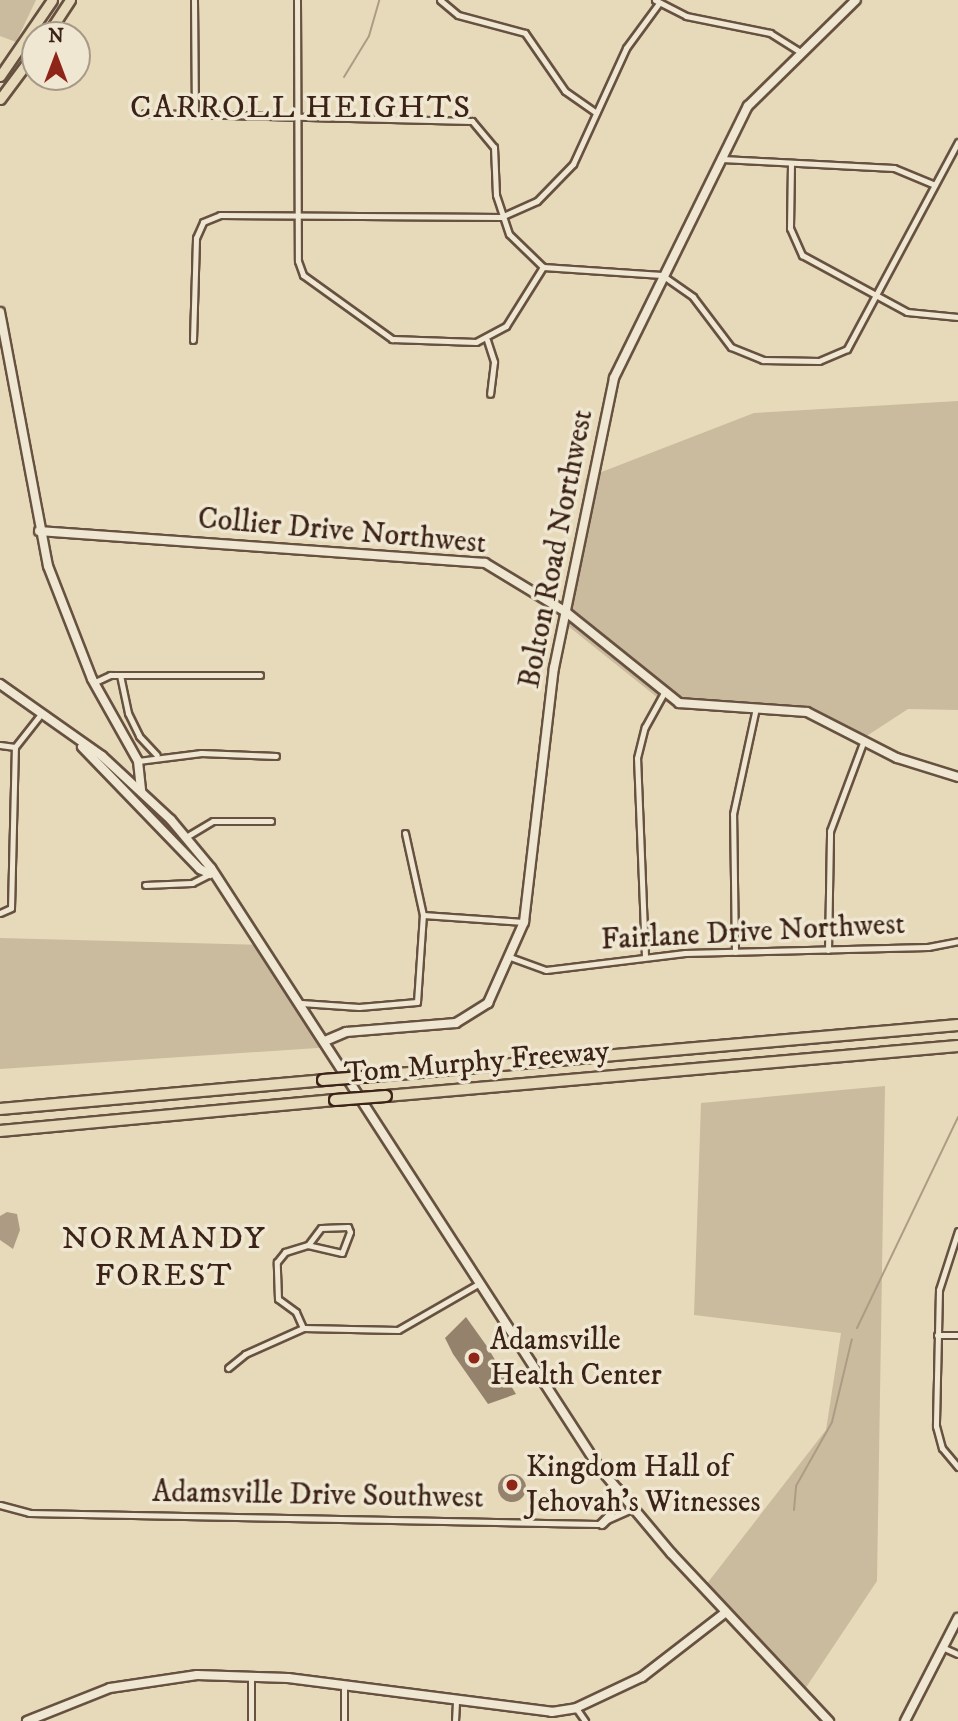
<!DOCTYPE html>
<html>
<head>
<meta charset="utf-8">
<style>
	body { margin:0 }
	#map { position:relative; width:958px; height:1721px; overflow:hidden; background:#e7daba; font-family:"IM FELL DW Pica",serif }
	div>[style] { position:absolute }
	.green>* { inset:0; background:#cabb9e }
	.water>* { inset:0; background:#ad9c83 }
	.stream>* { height:2px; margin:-1px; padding:0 1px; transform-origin:1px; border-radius:1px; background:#ad9c83 }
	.building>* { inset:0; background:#95826c }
	.round { border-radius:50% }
	.roads { filter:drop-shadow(2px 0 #675140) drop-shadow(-2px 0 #675140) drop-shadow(0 2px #675140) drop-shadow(0 -2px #675140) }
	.street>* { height:5px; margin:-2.5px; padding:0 2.5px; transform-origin:2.5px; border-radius:2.5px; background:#efe7d2 }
	.secondary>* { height:8px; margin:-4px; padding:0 4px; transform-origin:4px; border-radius:4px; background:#efe7d2 }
	.primary>* { height:9px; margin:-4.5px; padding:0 4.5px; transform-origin:4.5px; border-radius:4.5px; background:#e7daba }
	.highway>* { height:10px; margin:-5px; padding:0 5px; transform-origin:5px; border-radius:5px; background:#e7daba }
	.bridges { filter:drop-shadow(2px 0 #3c2317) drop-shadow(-2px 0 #3c2317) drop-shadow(0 2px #3c2317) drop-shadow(0 -2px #3c2317) }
	.highway-bridge>* { height:10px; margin:-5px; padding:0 5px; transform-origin:5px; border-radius:5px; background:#e7daba }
	.dots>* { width:19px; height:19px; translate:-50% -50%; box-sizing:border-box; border:4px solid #efe7d2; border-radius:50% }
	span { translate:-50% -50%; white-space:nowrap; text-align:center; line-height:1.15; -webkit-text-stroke:7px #efe7d2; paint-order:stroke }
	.street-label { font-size:30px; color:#3c2317 }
	.poi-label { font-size:30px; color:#3c2317 }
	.left { translate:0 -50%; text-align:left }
	.neighbourhood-label { font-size:32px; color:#3c2317; letter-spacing:2px }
	.north { position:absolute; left:21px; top:21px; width:70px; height:70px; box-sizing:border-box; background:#efe7d2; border:2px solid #a79987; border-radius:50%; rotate:0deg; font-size:19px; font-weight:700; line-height:28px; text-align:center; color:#3c2317 }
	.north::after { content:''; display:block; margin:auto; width:24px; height:32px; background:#8f2418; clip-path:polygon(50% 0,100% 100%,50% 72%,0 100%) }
</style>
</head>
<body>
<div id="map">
	<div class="green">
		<i style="clip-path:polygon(0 0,36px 0,16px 42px,0 36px)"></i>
		<i style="clip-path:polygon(958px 401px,958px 710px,908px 709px,859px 741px,791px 709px,663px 702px,563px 622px,586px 478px,754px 413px)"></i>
		<i style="clip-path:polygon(0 938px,264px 945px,332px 1047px,0 1069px)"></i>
		<i style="clip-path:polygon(885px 1086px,877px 1581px,799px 1698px,702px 1590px,826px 1430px,841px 1333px,694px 1315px,701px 1103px)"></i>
	</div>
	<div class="water">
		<i style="clip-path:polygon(7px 1212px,17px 1214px,20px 1230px,13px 1249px,0 1240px,0 1216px)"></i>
	</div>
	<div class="stream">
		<i style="left:344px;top:77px;width:48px;rotate:-58.6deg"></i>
		<i style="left:369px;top:36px;width:37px;rotate:-74deg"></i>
		<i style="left:857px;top:1328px;width:234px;rotate:-64.4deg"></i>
		<i style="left:794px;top:1510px;width:24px;rotate:-85deg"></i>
		<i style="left:796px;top:1486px;width:73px;rotate:-60.6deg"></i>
		<i style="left:832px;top:1422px;width:85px;rotate:-76.5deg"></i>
	</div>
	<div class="building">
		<i style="clip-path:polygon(466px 1317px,486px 1345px,516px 1394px,488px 1404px,453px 1354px,445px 1338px)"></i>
		<i class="round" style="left:498px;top:1474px;width:28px;height:28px"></i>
	</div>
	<div class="roads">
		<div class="street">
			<i style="left:194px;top:0;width:114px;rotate:89.5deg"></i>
			<i style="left:297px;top:0;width:261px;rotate:89.8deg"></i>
			<i style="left:298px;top:261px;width:15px;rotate:70deg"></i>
			<i style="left:303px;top:275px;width:110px;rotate:35.7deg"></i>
			<i style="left:392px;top:339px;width:84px;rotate:2deg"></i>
			<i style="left:476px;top:342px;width:34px;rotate:-28deg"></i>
			<i style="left:506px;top:326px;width:70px;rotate:-57.9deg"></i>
			<i style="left:440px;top:0;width:23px;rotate:40deg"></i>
			<i style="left:458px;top:15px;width:69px;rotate:15deg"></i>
			<i style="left:525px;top:33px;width:70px;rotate:55.4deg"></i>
			<i style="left:565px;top:91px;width:38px;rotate:35deg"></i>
			<i style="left:655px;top:0;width:35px;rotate:27deg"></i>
			<i style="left:686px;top:16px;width:86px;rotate:11.4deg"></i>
			<i style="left:770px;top:33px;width:36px;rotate:32deg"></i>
			<i style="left:145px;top:113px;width:327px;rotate:1.4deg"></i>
			<i style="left:472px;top:121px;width:34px;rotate:50deg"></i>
			<i style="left:494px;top:147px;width:48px;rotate:87.6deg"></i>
			<i style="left:496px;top:195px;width:41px;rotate:71.6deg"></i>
			<i style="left:509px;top:234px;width:47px;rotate:44.1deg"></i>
			<i style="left:543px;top:267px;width:119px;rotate:3.8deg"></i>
			<i style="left:662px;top:275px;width:38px;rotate:35deg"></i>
			<i style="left:693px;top:297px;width:63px;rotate:52.8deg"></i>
			<i style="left:731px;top:347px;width:35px;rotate:22deg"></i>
			<i style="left:763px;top:360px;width:56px;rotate:1deg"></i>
			<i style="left:819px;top:361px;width:30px;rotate:-23deg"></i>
			<i style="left:847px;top:349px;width:235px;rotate:-61.8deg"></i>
			<i style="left:722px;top:159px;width:172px;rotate:3deg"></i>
			<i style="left:894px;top:168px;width:44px;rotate:22.5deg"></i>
			<i style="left:791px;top:164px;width:64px;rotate:90.9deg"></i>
			<i style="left:790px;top:228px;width:30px;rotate:66deg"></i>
			<i style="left:802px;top:255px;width:119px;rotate:28.5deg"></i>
			<i style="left:907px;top:312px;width:51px;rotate:5.6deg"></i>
			<i style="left:193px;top:340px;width:102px;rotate:-88.3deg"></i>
			<i style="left:196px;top:238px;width:17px;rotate:-66deg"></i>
			<i style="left:203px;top:222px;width:18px;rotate:-22deg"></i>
			<i style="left:220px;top:215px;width:281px;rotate:0.4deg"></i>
			<i style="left:501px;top:217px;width:39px;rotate:-24deg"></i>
			<i style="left:537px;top:201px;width:52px;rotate:-45.8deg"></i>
			<i style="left:573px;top:164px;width:128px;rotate:-65.4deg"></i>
			<i style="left:626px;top:48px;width:56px;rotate:-53.7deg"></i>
			<i style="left:487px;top:340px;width:23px;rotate:72deg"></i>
			<i style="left:494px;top:362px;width:32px;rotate:97deg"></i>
			<i style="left:120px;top:675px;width:39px;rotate:78deg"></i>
			<i style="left:128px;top:713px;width:25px;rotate:64deg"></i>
			<i style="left:139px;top:736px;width:26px;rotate:47deg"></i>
			<i style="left:93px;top:683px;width:19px;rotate:-25deg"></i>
			<i style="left:110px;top:675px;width:150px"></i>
			<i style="left:0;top:745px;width:15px;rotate:8deg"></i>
			<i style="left:138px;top:761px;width:64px;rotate:-7.2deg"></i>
			<i style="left:201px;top:753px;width:75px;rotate:2.3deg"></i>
			<i style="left:186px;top:837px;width:31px;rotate:-31deg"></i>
			<i style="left:213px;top:821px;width:58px"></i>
			<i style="left:145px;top:885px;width:47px;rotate:-2.4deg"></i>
			<i style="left:192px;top:883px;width:20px;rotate:-27deg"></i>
			<i style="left:0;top:913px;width:12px;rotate:-24deg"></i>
			<i style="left:11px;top:908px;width:161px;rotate:-88.6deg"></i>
			<i style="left:15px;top:747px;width:42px;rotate:-51.8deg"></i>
			<i style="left:423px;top:915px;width:101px;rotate:4deg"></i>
			<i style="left:828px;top:950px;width:119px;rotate:-89deg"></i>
			<i style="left:830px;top:831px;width:97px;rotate:-69.5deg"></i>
			<i style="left:735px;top:952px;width:138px;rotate:-90.8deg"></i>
			<i style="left:733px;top:814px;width:108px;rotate:-77.8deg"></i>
			<i style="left:645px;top:956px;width:198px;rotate:-92.3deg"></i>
			<i style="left:637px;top:758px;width:32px;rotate:-76deg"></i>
			<i style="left:645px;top:727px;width:38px;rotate:-61deg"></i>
			<i style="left:510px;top:957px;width:38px;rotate:20deg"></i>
			<i style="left:546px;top:970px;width:140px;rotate:-7deg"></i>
			<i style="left:685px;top:953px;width:243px;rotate:-1.4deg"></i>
			<i style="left:928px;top:947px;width:31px;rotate:-11deg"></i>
			<i style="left:301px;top:1003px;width:58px;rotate:3.9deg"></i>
			<i style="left:359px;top:1007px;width:58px;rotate:-4.9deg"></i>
			<i style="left:417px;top:1002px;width:87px;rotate:-86.1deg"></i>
			<i style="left:423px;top:915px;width:84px;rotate:-102.4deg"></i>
			<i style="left:958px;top:1231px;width:62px;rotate:107.9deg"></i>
			<i style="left:939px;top:1290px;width:136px;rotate:91.3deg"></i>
			<i style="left:936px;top:1426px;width:23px;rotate:75deg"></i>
			<i style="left:942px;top:1448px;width:25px;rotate:50deg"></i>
			<i style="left:303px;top:1328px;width:17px;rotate:-114deg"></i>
			<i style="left:296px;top:1312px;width:22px;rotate:-144deg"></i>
			<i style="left:278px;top:1299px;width:37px;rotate:-92deg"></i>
			<i style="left:277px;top:1262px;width:13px;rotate:-51deg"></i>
			<i style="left:285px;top:1252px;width:24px;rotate:-17deg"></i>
			<i style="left:308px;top:1245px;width:21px;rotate:-53deg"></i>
			<i style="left:321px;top:1228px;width:27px;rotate:-2deg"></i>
			<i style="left:348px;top:1227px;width:5px;rotate:68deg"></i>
			<i style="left:350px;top:1232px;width:22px;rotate:111deg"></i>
			<i style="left:342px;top:1253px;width:35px;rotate:-167deg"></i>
			<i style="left:937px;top:1335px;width:21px"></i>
			<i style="left:228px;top:1368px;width:22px;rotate:-39deg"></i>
			<i style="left:245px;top:1354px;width:64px;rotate:-24.1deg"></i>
			<i style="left:303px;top:1328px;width:95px;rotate:1.2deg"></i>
			<i style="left:398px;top:1330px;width:92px;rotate:-29.9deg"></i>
			<i style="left:0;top:1505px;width:30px;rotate:15deg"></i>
			<i style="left:29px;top:1513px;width:569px;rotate:1.11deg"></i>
			<i style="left:598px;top:1524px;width:37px;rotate:-24deg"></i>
			<i style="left:942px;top:1647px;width:17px;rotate:24deg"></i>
			<i style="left:251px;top:1675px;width:46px;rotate:90deg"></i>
			<i style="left:576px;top:1708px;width:16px;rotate:55deg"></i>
			<i style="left:344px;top:1721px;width:37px;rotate:-90deg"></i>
			<i style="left:455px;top:1721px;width:20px;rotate:-87deg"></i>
		</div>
		<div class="secondary">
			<i style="left:0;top:312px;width:258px;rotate:79.3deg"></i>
			<i style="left:48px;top:566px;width:121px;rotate:68.7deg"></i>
			<i style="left:92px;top:679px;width:94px;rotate:60.7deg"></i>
			<i style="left:138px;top:761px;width:30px;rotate:84deg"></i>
			<i style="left:39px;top:531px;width:447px;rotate:4.1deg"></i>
			<i style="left:485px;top:563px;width:95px;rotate:31.2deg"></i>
			<i style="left:566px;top:612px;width:145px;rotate:38.8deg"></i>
			<i style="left:679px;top:703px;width:128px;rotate:4deg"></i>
			<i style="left:807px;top:712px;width:101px;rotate:27.1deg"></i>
			<i style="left:897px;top:758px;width:64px;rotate:17.3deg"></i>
			<i style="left:0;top:684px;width:125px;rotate:35.2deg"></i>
			<i style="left:102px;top:756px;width:94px;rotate:42.8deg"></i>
			<i style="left:171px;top:820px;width:62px;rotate:50.2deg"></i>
			<i style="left:211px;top:868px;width:712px;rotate:57.09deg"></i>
			<i style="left:598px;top:1466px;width:114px;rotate:50deg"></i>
			<i style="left:671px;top:1553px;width:231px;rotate:46.8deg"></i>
			<i style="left:82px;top:747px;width:170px;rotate:46deg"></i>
			<i style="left:200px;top:869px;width:11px;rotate:27deg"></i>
			<i style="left:325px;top:1041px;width:23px;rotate:-23deg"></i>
			<i style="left:346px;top:1032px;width:110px;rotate:-4.7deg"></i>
			<i style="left:456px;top:1023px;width:38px;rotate:-32deg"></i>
			<i style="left:488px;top:1003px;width:89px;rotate:-66deg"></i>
			<i style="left:524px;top:922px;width:256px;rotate:-83.3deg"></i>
			<i style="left:554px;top:668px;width:296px;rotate:-78.3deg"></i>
			<i style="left:614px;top:378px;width:303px;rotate:-63.8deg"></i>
			<i style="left:748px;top:106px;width:151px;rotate:-44.5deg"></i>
			<i style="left:602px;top:1524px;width:11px;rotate:-45deg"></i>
			<i style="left:610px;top:1516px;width:28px;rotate:-75deg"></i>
			<i style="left:27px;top:1721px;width:89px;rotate:-21.7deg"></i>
			<i style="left:110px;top:1688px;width:88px;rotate:-8.5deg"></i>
			<i style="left:197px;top:1675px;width:91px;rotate:1.9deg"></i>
			<i style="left:288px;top:1678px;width:266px;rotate:7.3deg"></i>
			<i style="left:552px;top:1712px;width:24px;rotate:-9deg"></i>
			<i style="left:576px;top:1708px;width:73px;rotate:-25.2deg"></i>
			<i style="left:642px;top:1677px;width:106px;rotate:-37.7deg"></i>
			<i style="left:905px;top:1721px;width:116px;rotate:-62.8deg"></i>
		</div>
		<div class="primary">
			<i style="left:47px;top:35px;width:42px;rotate:-56.7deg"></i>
			<i style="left:0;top:76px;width:92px;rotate:-55.6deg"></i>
			<i style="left:0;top:99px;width:59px;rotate:-53.3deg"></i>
		</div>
		<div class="highway">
			<i style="left:375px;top:1076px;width:585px;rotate:-5deg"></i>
			<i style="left:386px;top:1096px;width:574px;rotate:-5deg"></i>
			<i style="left:0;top:1109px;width:324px;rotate:-5.1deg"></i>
			<i style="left:0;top:1131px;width:336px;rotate:-5.3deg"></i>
		</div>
	</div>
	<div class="bridges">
		<div class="highway-bridge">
			<i style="left:323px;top:1080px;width:52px;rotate:-4.4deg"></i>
			<i style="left:335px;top:1100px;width:51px;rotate:-4.5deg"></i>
		</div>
	</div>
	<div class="dots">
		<i style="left:474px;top:1358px;background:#8f2418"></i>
		<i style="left:512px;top:1485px;background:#8f2418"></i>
	</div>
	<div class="street-label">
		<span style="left:342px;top:532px;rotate:5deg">Collier Drive Northwest</span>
		<span style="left:557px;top:549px;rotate:-79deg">Bolton Road Northwest</span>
		<span style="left:753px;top:933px;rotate:-3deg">Fairlane Drive Northwest</span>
		<span style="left:477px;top:1063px;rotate:-5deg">Tom Murphy Freeway</span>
		<span style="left:318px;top:1496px;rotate:1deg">Adamsville Drive Southwest</span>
	</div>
	<div class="poi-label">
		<span class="left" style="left:490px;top:1358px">Adamsville<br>Health Center</span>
		<span class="left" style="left:526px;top:1485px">Kingdom Hall of<br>Jehovah’s Witnesses</span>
	</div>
	<div class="neighbourhood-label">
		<span style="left:301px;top:108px">CARROLL HEIGHTS</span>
		<span style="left:164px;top:1258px">NORMANDY<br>FOREST</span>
	</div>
	<div class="north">N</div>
</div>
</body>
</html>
